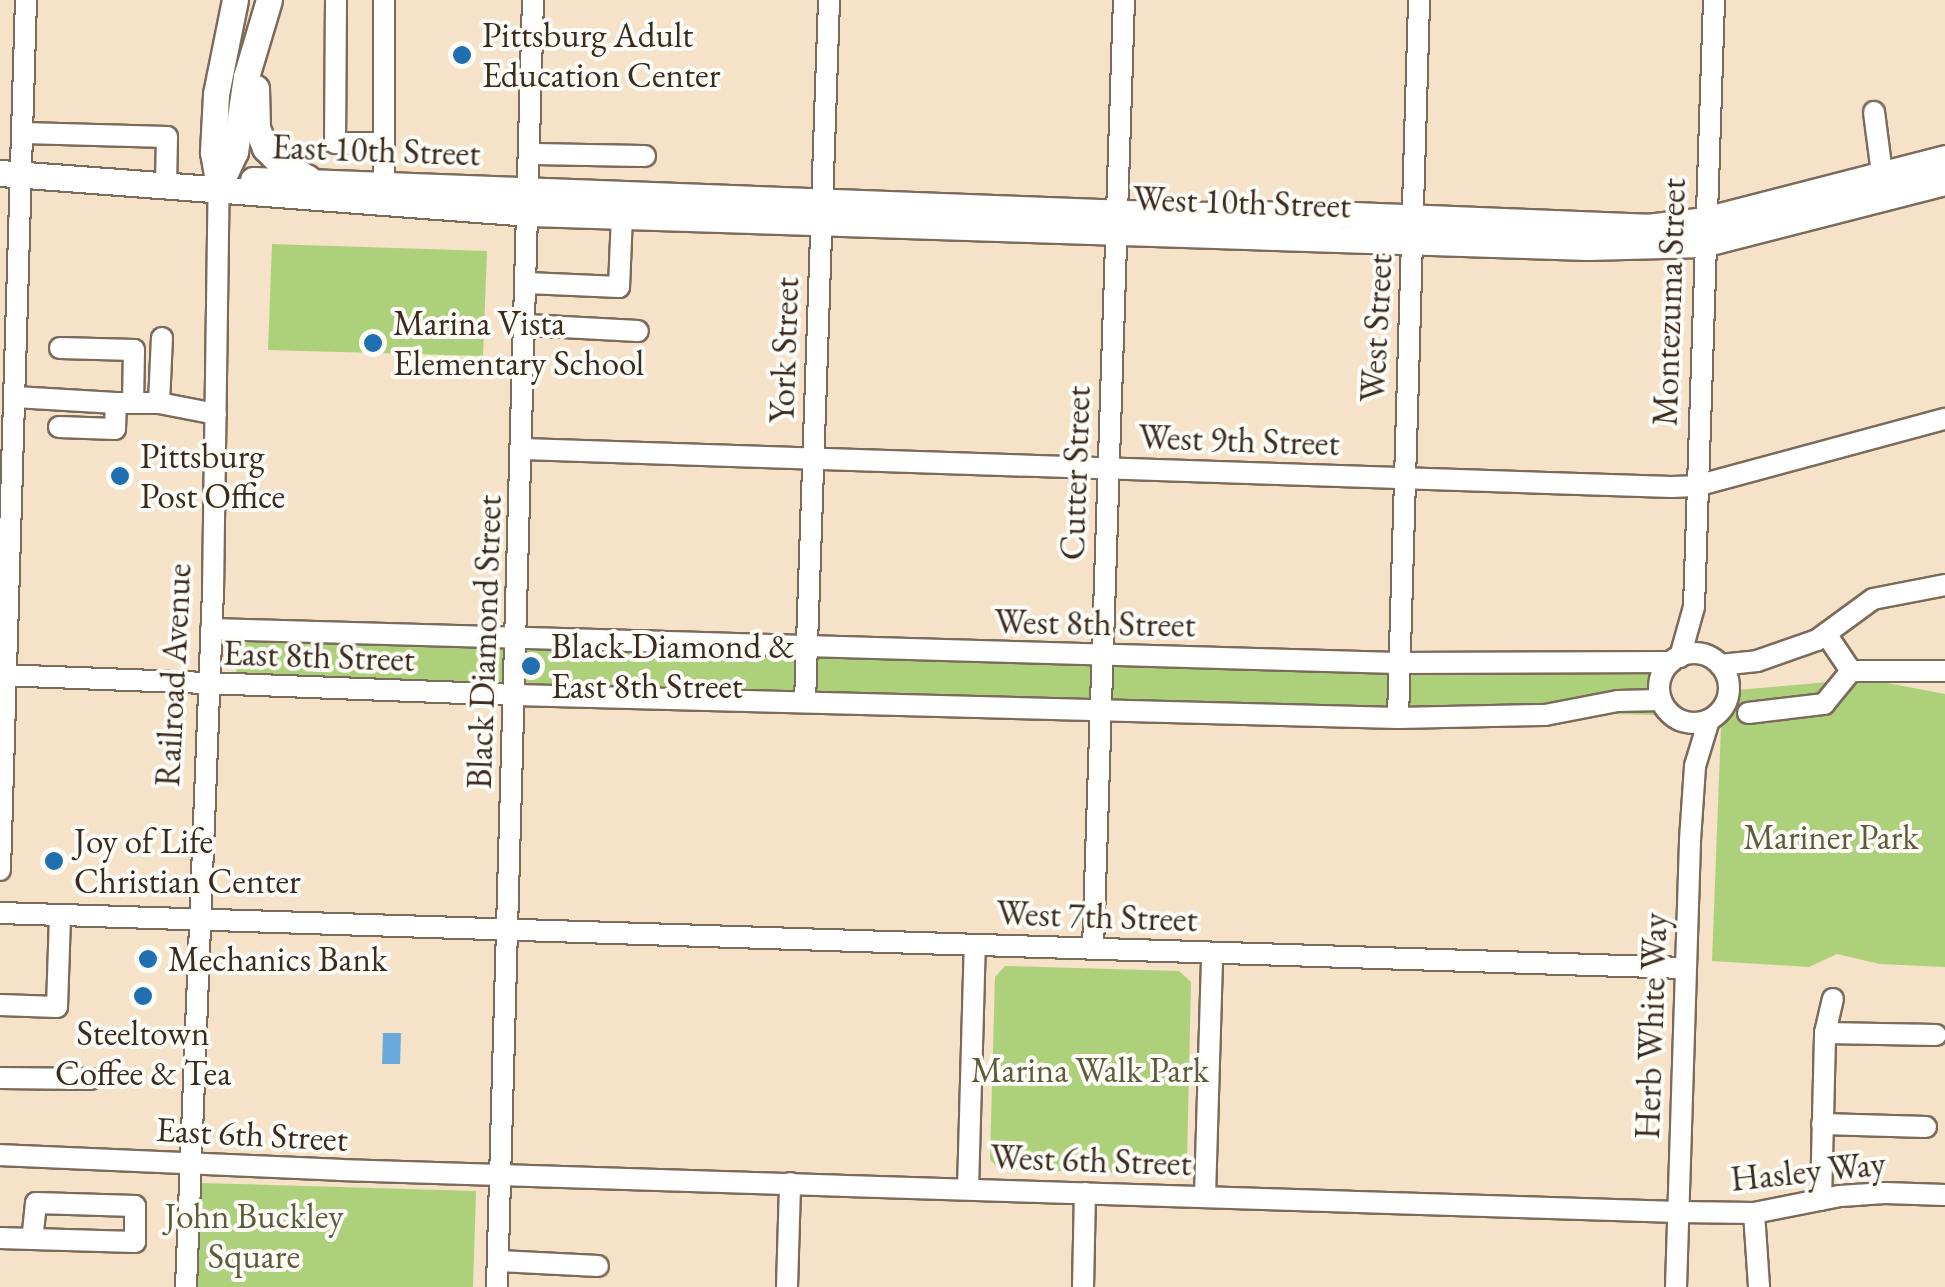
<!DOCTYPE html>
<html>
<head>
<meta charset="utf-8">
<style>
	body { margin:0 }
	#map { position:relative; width:1945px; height:1287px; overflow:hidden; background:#f5e2c9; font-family:"EB Garamond",serif }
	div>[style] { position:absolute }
	.green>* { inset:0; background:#add17a }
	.water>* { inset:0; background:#69a9dc }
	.roads { filter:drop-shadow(2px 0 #7c6a5a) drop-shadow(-2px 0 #7c6a5a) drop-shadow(0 2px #7c6a5a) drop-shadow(0 -2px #7c6a5a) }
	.minor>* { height:20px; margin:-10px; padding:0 10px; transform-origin:10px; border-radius:10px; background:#fff }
	.minor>.ring { margin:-10px; padding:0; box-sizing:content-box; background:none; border:20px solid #fff; border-radius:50% }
	.major>* { height:25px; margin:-12.5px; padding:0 12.5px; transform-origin:12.5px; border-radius:12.5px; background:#fff }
	.dots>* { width:28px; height:28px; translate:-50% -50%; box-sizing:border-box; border:5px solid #fdfcf7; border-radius:50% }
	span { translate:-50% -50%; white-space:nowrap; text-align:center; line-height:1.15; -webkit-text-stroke:8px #fdfcf7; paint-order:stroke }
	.poi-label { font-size:35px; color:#3b2a1e }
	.left { translate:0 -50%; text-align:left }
	.street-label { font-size:35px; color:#3b2a1e }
	.park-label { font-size:35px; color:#5d5c3a }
</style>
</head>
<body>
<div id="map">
	<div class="green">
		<i style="clip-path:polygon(272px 244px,487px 251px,483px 356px,268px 350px)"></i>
		<i style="clip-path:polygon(238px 640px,1660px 668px,1655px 715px,236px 678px)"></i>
		<i style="clip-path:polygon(1840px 674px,1945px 694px,1945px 967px,1880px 964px,1837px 954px,1809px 967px,1712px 961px,1722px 700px,1727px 691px,1828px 682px)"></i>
		<i style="clip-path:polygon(1005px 966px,1179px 971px,1191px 982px,1187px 1162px,1175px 1175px,999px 1169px,990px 1159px,995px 977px)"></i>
		<i style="clip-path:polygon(200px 1183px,476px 1191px,473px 1287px,196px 1287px)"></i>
	</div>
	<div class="water">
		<i style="clip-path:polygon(383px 1033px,401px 1033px,400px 1064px,382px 1064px)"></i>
	</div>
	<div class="roads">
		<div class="minor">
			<i style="left:336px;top:0;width:143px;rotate:90.4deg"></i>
			<i style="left:335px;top:143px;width:49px"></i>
			<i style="left:1874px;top:112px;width:63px;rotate:82.6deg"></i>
			<i style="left:24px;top:133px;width:143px;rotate:1.6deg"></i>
			<i style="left:167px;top:137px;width:46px;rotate:91.2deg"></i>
			<i style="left:531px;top:154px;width:114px;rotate:1deg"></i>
			<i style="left:384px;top:184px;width:184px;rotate:-90deg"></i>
			<i style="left:527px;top:283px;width:92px;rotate:2.5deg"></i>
			<i style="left:619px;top:287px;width:72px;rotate:-87.6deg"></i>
			<i style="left:526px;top:325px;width:112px;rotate:3.1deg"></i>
			<i style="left:15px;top:397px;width:101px;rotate:3.4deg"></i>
			<i style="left:133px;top:403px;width:26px"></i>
			<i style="left:159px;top:403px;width:65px;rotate:-87.4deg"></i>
			<i style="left:159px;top:403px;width:58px;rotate:10.9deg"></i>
			<i style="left:59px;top:427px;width:56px;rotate:2deg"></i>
			<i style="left:115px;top:429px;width:26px;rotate:-88deg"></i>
			<i style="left:116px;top:403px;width:17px"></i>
			<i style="left:133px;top:403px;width:53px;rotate:-88.9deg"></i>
			<i style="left:134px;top:350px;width:74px;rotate:-178.5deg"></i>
			<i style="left:523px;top:449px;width:1149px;rotate:1.9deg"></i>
			<i style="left:1671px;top:487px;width:25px;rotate:-2deg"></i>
			<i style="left:1696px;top:486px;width:258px;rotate:-15.1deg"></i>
			<i style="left:211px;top:629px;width:1187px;rotate:1.64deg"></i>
			<i style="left:1398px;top:663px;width:273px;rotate:-0.2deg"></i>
			<i class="ring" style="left:1659px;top:653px;width:50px;height:50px"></i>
			<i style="left:1680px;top:657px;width:52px;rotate:-74.4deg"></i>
			<i style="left:1694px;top:607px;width:607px;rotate:-88.11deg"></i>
			<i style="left:1720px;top:665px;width:37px;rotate:-6deg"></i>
			<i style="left:1757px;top:661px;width:64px;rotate:-19.3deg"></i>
			<i style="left:1817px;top:640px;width:69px;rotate:-36.2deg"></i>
			<i style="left:1873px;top:599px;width:73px;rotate:-11deg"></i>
			<i style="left:1851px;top:671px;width:94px"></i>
			<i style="left:0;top:675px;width:515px;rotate:2.22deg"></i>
			<i style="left:515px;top:695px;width:883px;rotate:1.49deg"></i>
			<i style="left:1398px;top:718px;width:147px;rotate:-1.2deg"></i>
			<i style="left:1545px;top:715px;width:74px;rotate:-10.9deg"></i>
			<i style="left:1618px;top:701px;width:43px;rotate:-1.3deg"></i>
			<i style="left:805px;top:702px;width:702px;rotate:-88.04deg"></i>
			<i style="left:1748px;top:713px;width:77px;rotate:-6.8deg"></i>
			<i style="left:1824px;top:704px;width:43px;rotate:-50.7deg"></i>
			<i style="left:1851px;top:671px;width:45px;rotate:-124deg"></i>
			<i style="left:1398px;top:718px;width:718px;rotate:-88.32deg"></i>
			<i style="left:0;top:870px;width:870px;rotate:-88.29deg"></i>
			<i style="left:0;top:913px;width:1686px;rotate:1.87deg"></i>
			<i style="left:1093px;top:949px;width:950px;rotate:-88.13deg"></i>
			<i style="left:0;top:1005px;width:57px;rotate:2deg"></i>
			<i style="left:57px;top:1007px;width:92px;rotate:-88.1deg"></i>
			<i style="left:1825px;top:1033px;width:111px;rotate:1deg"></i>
			<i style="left:0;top:1078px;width:91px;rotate:0.6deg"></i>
			<i style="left:1822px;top:1124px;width:104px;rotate:1.7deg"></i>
			<i style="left:0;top:1155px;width:340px;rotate:2.5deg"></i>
			<i style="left:340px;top:1170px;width:1339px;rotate:1.8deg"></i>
			<i style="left:1678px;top:1212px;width:76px;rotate:0.8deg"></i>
			<i style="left:1754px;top:1213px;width:88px;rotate:-11.2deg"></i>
			<i style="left:1840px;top:1196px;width:45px;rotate:-3.8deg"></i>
			<i style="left:1885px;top:1193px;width:60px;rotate:1.9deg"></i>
			<i style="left:968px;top:1189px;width:244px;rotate:-88.4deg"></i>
			<i style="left:1205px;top:1196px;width:243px;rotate:-88.3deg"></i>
			<i style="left:1821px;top:1200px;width:167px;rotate:-88.6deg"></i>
			<i style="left:1825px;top:1033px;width:35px;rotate:-77deg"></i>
			<i style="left:1754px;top:1213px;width:74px;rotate:86.1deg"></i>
			<i style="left:0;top:1238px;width:32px;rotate:2deg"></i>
			<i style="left:32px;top:1239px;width:103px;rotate:1.7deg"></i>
			<i style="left:135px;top:1242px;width:36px;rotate:-90deg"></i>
			<i style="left:135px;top:1206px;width:99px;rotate:-178.3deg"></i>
			<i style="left:36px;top:1203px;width:36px;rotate:96deg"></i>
			<i style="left:499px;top:1261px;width:99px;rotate:2.9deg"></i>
			<i style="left:186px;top:1287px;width:696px;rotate:-87.78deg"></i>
			<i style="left:213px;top:592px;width:406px;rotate:-89.2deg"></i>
			<i style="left:497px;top:1287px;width:1288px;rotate:-88.4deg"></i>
			<i style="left:787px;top:1287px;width:104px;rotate:-88.3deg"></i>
			<i style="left:1083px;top:1287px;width:94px;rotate:-88.8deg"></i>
			<i style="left:1676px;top:1287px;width:447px;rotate:-88.2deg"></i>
			<i style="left:1690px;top:840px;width:74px;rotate:-86.1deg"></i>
			<i style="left:1695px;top:766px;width:48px;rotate:-73.1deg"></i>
		</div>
		<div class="major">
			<i style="left:256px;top:88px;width:40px;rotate:88.6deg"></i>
			<i style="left:257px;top:128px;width:22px;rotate:68deg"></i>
			<i style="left:265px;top:148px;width:20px;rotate:45deg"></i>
			<i style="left:279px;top:162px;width:33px;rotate:29deg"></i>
			<i style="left:0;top:173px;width:532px;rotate:4.32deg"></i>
			<i style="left:530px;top:213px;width:1058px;rotate:1.84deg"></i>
			<i style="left:1587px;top:247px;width:116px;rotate:-1.5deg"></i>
			<i style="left:1703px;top:244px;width:250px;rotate:-14.4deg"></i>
			<i style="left:253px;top:180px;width:927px;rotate:2.16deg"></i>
			<i style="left:1179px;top:215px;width:149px;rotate:-0.4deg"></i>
			<i style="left:1328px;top:214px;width:319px;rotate:2.3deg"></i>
			<i style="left:1647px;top:227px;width:57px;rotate:-7deg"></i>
			<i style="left:1704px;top:220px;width:249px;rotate:-14.4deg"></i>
			<i style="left:219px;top:186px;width:38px;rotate:-65deg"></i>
			<i style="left:235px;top:152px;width:76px;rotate:-81.7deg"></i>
			<i style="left:246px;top:77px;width:80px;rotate:-73.4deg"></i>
			<i style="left:219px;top:186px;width:35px;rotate:-100deg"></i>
			<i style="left:213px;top:152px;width:58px;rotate:-87deg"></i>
			<i style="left:216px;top:94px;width:96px;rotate:-78.6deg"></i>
		</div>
	</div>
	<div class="dots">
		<i style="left:462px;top:55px;background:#1f6fb2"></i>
		<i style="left:373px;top:343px;background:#1f6fb2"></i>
		<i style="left:120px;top:476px;background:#1f6fb2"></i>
		<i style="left:531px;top:666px;background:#1f6fb2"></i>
		<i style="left:54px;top:861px;background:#1f6fb2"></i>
		<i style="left:148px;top:959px;background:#1f6fb2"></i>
		<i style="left:143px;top:996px;background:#1f6fb2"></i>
	</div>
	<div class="poi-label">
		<span class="left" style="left:482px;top:55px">Pittsburg Adult<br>Education Center</span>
		<span class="left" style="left:393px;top:343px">Marina Vista<br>Elementary School</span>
		<span class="left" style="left:140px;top:476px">Pittsburg<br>Post Office</span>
		<span class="left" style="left:551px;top:666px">Black Diamond &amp;<br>East 8th Street</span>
		<span class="left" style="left:74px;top:861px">Joy of Life<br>Christian Center</span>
		<span class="left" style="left:168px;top:959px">Mechanics Bank</span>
		<span style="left:143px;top:1053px">Steeltown<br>Coffee &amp; Tea</span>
	</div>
	<div class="street-label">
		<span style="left:376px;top:150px;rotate:2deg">East 10th Street</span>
		<span style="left:1242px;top:202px;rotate:2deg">West 10th Street</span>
		<span style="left:1669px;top:302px;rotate:-88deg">Montezuma Street</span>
		<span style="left:1376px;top:328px;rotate:-87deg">West Street</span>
		<span style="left:784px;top:350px;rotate:-88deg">York Street</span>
		<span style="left:1239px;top:440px;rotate:2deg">West 9th Street</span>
		<span style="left:1075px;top:473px;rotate:-88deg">Cutter Street</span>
		<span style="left:1095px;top:623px;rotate:1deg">West 8th Street</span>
		<span style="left:484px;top:642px;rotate:-88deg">Black Diamond Street</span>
		<span style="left:319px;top:656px;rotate:2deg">East 8th Street</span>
		<span style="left:173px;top:675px;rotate:-87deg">Railroad Avenue</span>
		<span style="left:1097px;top:916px;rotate:2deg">West 7th Street</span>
		<span style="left:1651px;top:1026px;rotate:-88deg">Herb White Way</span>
		<span style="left:252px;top:1134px;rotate:3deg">East 6th Street</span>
		<span style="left:1091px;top:1160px;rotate:2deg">West 6th Street</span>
		<span style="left:1808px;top:1171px;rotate:-6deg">Hasley Way</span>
	</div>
	<div class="park-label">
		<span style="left:1831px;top:837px">Mariner Park</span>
		<span style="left:1090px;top:1070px">Marina Walk Park</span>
		<span style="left:254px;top:1236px">John Buckley<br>Square</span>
	</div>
</div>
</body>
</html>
